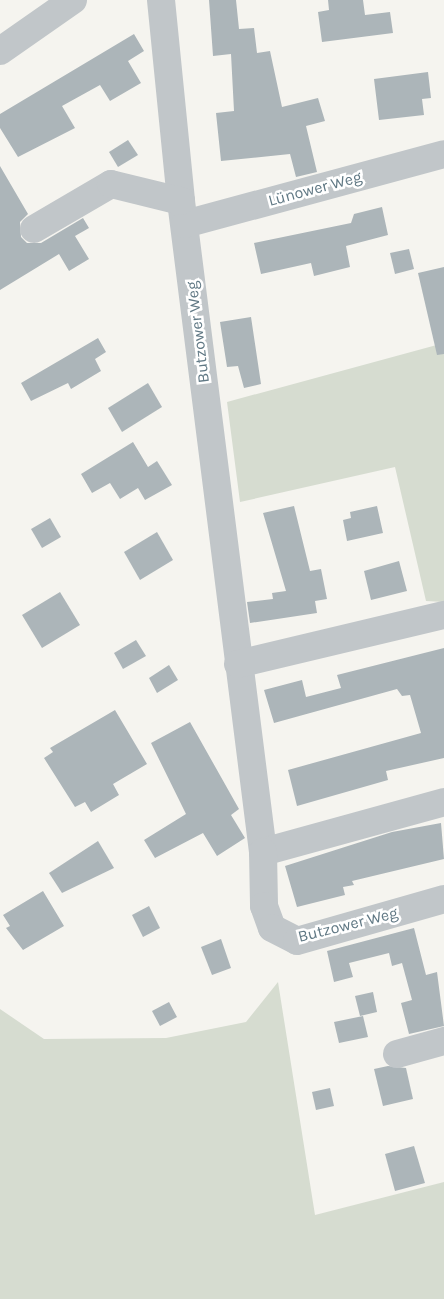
<!DOCTYPE html>
<html>
<head>
<meta charset="utf-8">
<style>
	body { margin:0 }
	#map { position:relative; width:444px; height:1299px; overflow:hidden; background:#f5f4ef; font-family:Karla,sans-serif }
	div>[style] { position:absolute }
	.green>* { inset:0; background:#d6dcd0 }
	.building>* { inset:0; background:#acb5b9 }
	.minor>* { height:28px; margin:-14px; padding:0 14px; transform-origin:14px; border-radius:14px; background:#c1c6c9 }
	span { translate:-50% -50%; white-space:nowrap; text-align:center; line-height:1.15; -webkit-text-stroke:5px #fff; paint-order:stroke }
	.street-label { font-size:16px; color:#607884 }
</style>
</head>
<body>
<div id="map">
	<div class="green">
		<i style="clip-path:polygon(444px 343px,444px 602px,426px 601px,395px 467px,240px 502px,227px 402px)"></i>
		<i style="clip-path:polygon(278px 982px,315px 1215px,444px 1182px,444px 1299px,0 1299px,0 1009px,44px 1039px,166px 1038px,246px 1022px)"></i>
	</div>
	<div class="building">
		<i style="clip-path:polygon(209px 0,236px 0,239px 29px,254px 28px,257px 53px,270px 51px,282px 107px,318px 98px,325px 121px,306px 126px,317px 172px,296px 177px,290px 154px,221px 161px,216px 113px,234px 111px,231px 54px,213px 56px)"></i>
		<i style="clip-path:polygon(328px 0,363px 0,365px 15px,390px 12px,393px 33px,322px 42px,318px 12px,329px 10px)"></i>
		<i style="clip-path:polygon(134px 34px,144px 51px,128px 61px,141px 83px,110px 101px,100px 85px,62px 106px,75px 128px,18px 157px,0 128px,0 114px)"></i>
		<i style="clip-path:polygon(428px 72px,431px 98px,422px 99px,424px 115px,379px 120px,374px 79px)"></i>
		<i style="clip-path:polygon(128px 140px,138px 155px,118px 167px,109px 152px)"></i>
		<i style="clip-path:polygon(0 166px,28px 214px,20px 222px,21px 237px,27px 243px,41px 243px,83px 218px,89px 228px,75px 236px,89px 259px,69px 271px,59px 254px,0 290px)"></i>
		<i style="clip-path:polygon(382px 207px,388px 235px,346px 246px,350px 267px,314px 276px,311px 263px,261px 274px,254px 243px,351px 223px,354px 214px)"></i>
		<i style="clip-path:polygon(409px 249px,414px 269px,395px 274px,390px 253px)"></i>
		<i style="clip-path:polygon(444px 267px,444px 354px,437px 355px,418px 273px)"></i>
		<i style="clip-path:polygon(251px 317px,261px 384px,244px 388px,238px 366px,227px 367px,220px 322px)"></i>
		<i style="clip-path:polygon(98px 338px,106px 352px,95px 359px,101px 371px,71px 389px,68px 383px,31px 401px,21px 383px)"></i>
		<i style="clip-path:polygon(148px 383px,162px 407px,122px 432px,108px 408px)"></i>
		<i style="clip-path:polygon(133px 442px,148px 467px,157px 461px,172px 485px,145px 500px,138px 488px,120px 499px,110px 483px,92px 493px,81px 474px)"></i>
		<i style="clip-path:polygon(294px 506px,310px 571px,321px 569px,327px 599px,315px 601px,317px 613px,250px 623px,247px 602px,273px 599px,272px 593px,286px 591px,263px 513px)"></i>
		<i style="clip-path:polygon(377px 506px,383px 533px,347px 541px,343px 520px,351px 518px,350px 512px)"></i>
		<i style="clip-path:polygon(50px 518px,61px 537px,42px 548px,31px 529px)"></i>
		<i style="clip-path:polygon(157px 532px,173px 560px,140px 580px,124px 552px)"></i>
		<i style="clip-path:polygon(399px 561px,407px 591px,371px 600px,364px 571px)"></i>
		<i style="clip-path:polygon(60px 592px,80px 625px,42px 648px,22px 615px)"></i>
		<i style="clip-path:polygon(136px 640px,146px 656px,123px 669px,114px 653px)"></i>
		<i style="clip-path:polygon(444px 648px,444px 758px,386px 771px,388px 780px,297px 806px,288px 770px,421px 733px,410px 695px,402px 696px,397px 689px,274px 723px,264px 690px,302px 680px,306px 697px,341px 688px,337px 675px)"></i>
		<i style="clip-path:polygon(169px 665px,178px 680px,157px 693px,149px 678px)"></i>
		<i style="clip-path:polygon(115px 710px,147px 764px,113px 784px,119px 795px,91px 812px,85px 802px,75px 807px,44px 758px,53px 752px,50px 748px)"></i>
		<i style="clip-path:polygon(190px 722px,239px 809px,231px 815px,245px 838px,217px 856px,203px 833px,155px 858px,144px 840px,186px 814px,151px 743px)"></i>
		<i style="clip-path:polygon(441px 823px,444px 859px,352px 881px,354px 885px,343px 887px,345px 895px,297px 907px,285px 866px,392px 832px)"></i>
		<i style="clip-path:polygon(98px 841px,114px 868px,62px 893px,49px 873px)"></i>
		<i style="clip-path:polygon(43px 891px,64px 926px,23px 950px,6px 928px,10px 926px,3px 915px)"></i>
		<i style="clip-path:polygon(149px 906px,160px 928px,143px 937px,132px 915px)"></i>
		<i style="clip-path:polygon(414px 928px,426px 975px,437px 972px,444px 1026px,409px 1034px,401px 1003px,412px 1000px,402px 963px,392px 966px,389px 953px,349px 963px,353px 977px,334px 982px,327px 951px)"></i>
		<i style="clip-path:polygon(221px 939px,231px 968px,212px 975px,201px 947px)"></i>
		<i style="clip-path:polygon(373px 992px,377px 1012px,360px 1016px,355px 996px)"></i>
		<i style="clip-path:polygon(169px 1002px,177px 1017px,160px 1026px,152px 1011px)"></i>
		<i style="clip-path:polygon(363px 1016px,368px 1037px,339px 1043px,334px 1022px)"></i>
		<i style="clip-path:polygon(388px 1066px,406px 1068px,413px 1099px,383px 1106px,374px 1069px)"></i>
		<i style="clip-path:polygon(330px 1088px,334px 1106px,316px 1110px,312px 1092px)"></i>
		<i style="clip-path:polygon(414px 1146px,425px 1183px,395px 1191px,385px 1154px)"></i>
	</div>
	<div class="minor">
		<i style="left:161px;top:0;width:202px;rotate:84.3deg"></i>
		<i style="left:181px;top:201px;width:656px;rotate:82.82deg"></i>
		<i style="left:263px;top:852px;width:188px;rotate:-15.4deg"></i>
		<i style="left:0;top:51px;width:89px;rotate:-34.9deg"></i>
		<i style="left:185px;top:224px;width:268px;rotate:-15.1deg"></i>
		<i style="left:34px;top:229px;width:89px;rotate:-30.3deg"></i>
		<i style="left:111px;top:184px;width:72px;rotate:13.7deg"></i>
		<i style="left:238px;top:664px;width:212px;rotate:-13.4deg"></i>
		<i style="left:263px;top:852px;width:54px;rotate:88.9deg"></i>
		<i style="left:264px;top:906px;width:23px;rotate:70deg"></i>
		<i style="left:272px;top:928px;width:28px;rotate:27deg"></i>
		<i style="left:297px;top:941px;width:153px;rotate:-15.9deg"></i>
		<i style="left:397px;top:1054px;width:49px;rotate:-15.5deg"></i>
	</div>
	<div class="street-label">
		<span style="left:315px;top:189px;rotate:-15deg">Lünower Weg</span>
		<span style="left:198px;top:332px;rotate:-97deg">Butzower Weg</span>
		<span style="left:348px;top:925px;rotate:-14deg">Butzower Weg</span>
	</div>
</div>
</body>
</html>
